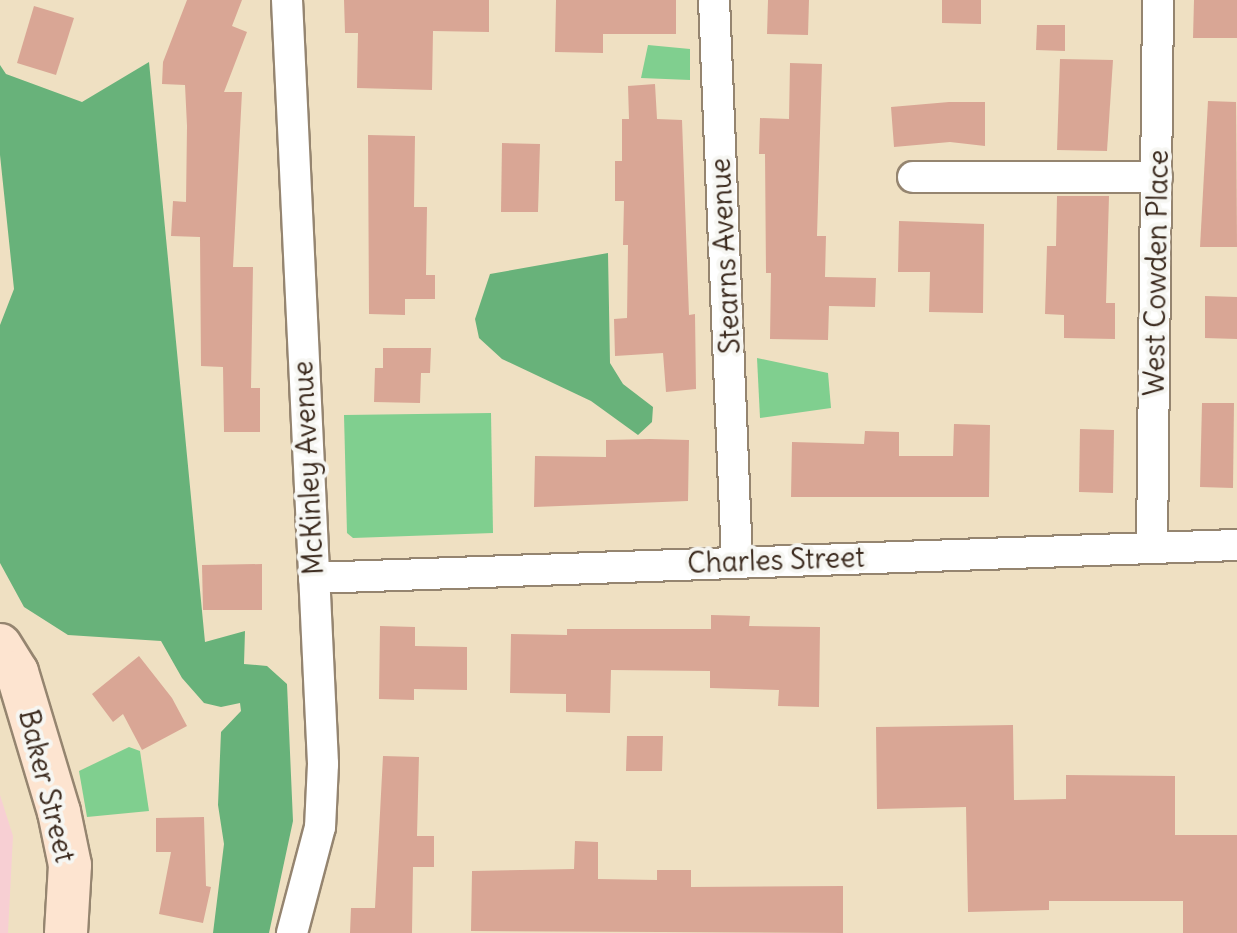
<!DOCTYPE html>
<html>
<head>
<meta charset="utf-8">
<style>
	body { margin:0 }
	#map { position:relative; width:1237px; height:933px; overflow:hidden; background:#efe0c2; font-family:Delius,sans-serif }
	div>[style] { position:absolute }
	.built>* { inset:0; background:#f7cfd3 }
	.green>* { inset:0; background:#80cf8f }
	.forest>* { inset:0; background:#68b27a }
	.building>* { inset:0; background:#d9a695 }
	.roads { filter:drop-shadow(2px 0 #958570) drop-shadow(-2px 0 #958570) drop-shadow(0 2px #958570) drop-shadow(0 -2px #958570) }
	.street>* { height:30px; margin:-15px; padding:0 15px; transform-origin:15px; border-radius:15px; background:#fff }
	.secondary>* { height:42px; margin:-21px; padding:0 21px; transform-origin:21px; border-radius:21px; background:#fde4d0 }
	span { translate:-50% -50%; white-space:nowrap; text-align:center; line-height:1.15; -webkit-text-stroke:8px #f6f6f2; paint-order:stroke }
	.street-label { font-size:28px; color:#3b2a1e }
</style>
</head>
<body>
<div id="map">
	<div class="built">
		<i style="clip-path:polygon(0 795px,13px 836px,8px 933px,0 933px)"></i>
	</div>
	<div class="green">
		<i style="clip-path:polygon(648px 45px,690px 49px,690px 80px,641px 78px)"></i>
		<i style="clip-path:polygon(757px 358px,828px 373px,831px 408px,760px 418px)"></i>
		<i style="clip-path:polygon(491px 413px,493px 533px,353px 538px,347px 533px,344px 415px)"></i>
		<i style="clip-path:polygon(129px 747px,140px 751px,149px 811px,87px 817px,79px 771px)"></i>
	</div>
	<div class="forest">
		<i style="clip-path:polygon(149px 62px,205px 642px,245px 631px,244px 664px,267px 666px,287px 684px,293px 821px,269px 933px,213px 933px,224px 844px,218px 805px,221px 732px,241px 711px,240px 703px,221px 707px,204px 703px,182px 678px,161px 641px,68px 635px,24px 607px,0 563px,0 325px,14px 289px,0 155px,0 65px,6px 74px,82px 102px)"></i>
		<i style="clip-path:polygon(608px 253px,610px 363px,623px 384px,653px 407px,652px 422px,638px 435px,591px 401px,502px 359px,479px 338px,475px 319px,490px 274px)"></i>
	</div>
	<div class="building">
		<i style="clip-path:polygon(187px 0,242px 0,232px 26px,247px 32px,224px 92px,242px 92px,233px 267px,253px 267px,251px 388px,260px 388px,260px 432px,224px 432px,223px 367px,201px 366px,200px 237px,171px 236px,173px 201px,186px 202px,187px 126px,185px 85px,162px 84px,163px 62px)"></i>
		<i style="clip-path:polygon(344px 0,489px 0,489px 32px,433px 31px,432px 90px,357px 88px,358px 33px,345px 33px)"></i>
		<i style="clip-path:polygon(556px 0,676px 0,676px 34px,603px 34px,603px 53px,555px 52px)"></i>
		<i style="clip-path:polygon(768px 0,809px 0,808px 35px,767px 34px)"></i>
		<i style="clip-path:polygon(942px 0,981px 0,981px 24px,942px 23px)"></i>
		<i style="clip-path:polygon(1194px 0,1237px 0,1237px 38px,1193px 38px)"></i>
		<i style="clip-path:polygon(34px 6px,74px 18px,56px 75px,17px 63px)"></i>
		<i style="clip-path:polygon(1037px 25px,1065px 25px,1065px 51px,1036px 50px)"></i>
		<i style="clip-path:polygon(1060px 59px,1113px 60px,1107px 151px,1057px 150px)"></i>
		<i style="clip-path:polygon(790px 63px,822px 64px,817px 236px,826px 236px,825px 277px,876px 278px,875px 307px,829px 306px,828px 340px,770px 339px,771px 273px,766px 273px,765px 154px,759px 154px,760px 118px,789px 119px)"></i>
		<i style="clip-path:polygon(655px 84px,657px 119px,682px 120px,689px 315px,695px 314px,696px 389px,666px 392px,663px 353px,615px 356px,614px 319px,627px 318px,628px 245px,623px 245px,624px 201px,615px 201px,615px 161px,622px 161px,622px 119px,629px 119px,628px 86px)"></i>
		<i style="clip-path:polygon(1208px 101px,1236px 102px,1237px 247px,1200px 247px)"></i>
		<i style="clip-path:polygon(949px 102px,985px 102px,985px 146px,950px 142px,894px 147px,891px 107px)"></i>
		<i style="clip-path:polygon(368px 135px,415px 136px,414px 207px,427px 207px,426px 275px,435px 275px,435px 299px,405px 299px,405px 315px,369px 314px)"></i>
		<i style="clip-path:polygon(502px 143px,540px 144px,538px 212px,501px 212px)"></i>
		<i style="clip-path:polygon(1057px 196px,1109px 196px,1106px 303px,1115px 303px,1115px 339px,1064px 338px,1064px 315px,1045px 314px,1047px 246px,1056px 246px)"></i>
		<i style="clip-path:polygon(899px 221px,984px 224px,983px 313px,929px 312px,930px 272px,898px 272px)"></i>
		<i style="clip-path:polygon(1205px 296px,1237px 297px,1237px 339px,1205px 338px)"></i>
		<i style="clip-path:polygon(383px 348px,431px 348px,430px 373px,421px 373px,420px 403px,374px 402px,375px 368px,383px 368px)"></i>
		<i style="clip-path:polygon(1202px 403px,1234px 403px,1233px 488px,1200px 487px)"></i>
		<i style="clip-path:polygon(954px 424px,990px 425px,989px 497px,791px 497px,792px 442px,864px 444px,865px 431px,899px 432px,899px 456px,953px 456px)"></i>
		<i style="clip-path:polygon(1080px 429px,1114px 430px,1113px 493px,1079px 492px)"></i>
		<i style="clip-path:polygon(650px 439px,689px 440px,688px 501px,534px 507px,535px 456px,606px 457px,606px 440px)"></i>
		<i style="clip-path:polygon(262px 564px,262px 610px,203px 610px,202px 565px)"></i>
		<i style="clip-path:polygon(711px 615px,750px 616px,749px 626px,820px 627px,819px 707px,778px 706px,779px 690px,710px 688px,710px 671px,611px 670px,610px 713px,566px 712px,566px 694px,510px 693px,511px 634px,567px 635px,567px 629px,711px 629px)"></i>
		<i style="clip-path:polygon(380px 626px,415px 627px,415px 646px,467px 647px,467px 690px,414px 689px,414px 700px,379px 699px)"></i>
		<i style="clip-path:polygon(139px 656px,172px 698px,187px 726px,142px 750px,123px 714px,113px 722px,92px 694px)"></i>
		<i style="clip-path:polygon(1013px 725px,1014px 800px,1066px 799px,1066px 775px,1175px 776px,1175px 835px,1237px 835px,1237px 933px,1183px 933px,1183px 901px,1049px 901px,1049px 910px,968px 912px,966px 807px,877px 809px,876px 727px)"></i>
		<i style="clip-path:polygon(627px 736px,663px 736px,662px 771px,626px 771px)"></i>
		<i style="clip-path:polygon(383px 756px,419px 757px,417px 836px,434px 836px,434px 867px,413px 867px,412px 933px,350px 933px,351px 908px,375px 908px)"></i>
		<i style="clip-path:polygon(204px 817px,206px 886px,211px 887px,203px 923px,159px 914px,171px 852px,156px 852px,156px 818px)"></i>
		<i style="clip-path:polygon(575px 841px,598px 842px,598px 879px,657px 880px,657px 870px,691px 870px,691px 887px,843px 886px,843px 933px,471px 931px,472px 871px,574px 869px)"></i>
	</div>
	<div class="roads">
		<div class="street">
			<i style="left:287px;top:0;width:765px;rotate:87.3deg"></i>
			<i style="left:323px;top:764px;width:63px;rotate:92.7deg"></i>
			<i style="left:320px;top:827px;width:110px;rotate:104.8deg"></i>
			<i style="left:714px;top:0;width:561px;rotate:87.65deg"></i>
			<i style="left:913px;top:177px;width:244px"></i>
			<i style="left:1152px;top:547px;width:547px;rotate:-89.37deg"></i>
			<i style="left:314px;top:578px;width:924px;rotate:-2.05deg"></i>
		</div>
		<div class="secondary">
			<i style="left:0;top:645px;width:32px;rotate:58deg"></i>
			<i style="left:17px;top:672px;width:146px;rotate:73.3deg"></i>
			<i style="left:59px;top:812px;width:54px;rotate:78.3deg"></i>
			<i style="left:70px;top:865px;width:68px;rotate:93.4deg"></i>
		</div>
	</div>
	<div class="street-label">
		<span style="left:725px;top:256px;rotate:-93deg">Stearns Avenue</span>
		<span style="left:1156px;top:273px;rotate:-89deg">West Cowden Place</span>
		<span style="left:308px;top:468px;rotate:-93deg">McKinley Avenue</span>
		<span style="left:776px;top:560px;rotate:-2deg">Charles Street</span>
		<span style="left:47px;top:786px;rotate:76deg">Baker Street</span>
	</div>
</div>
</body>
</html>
